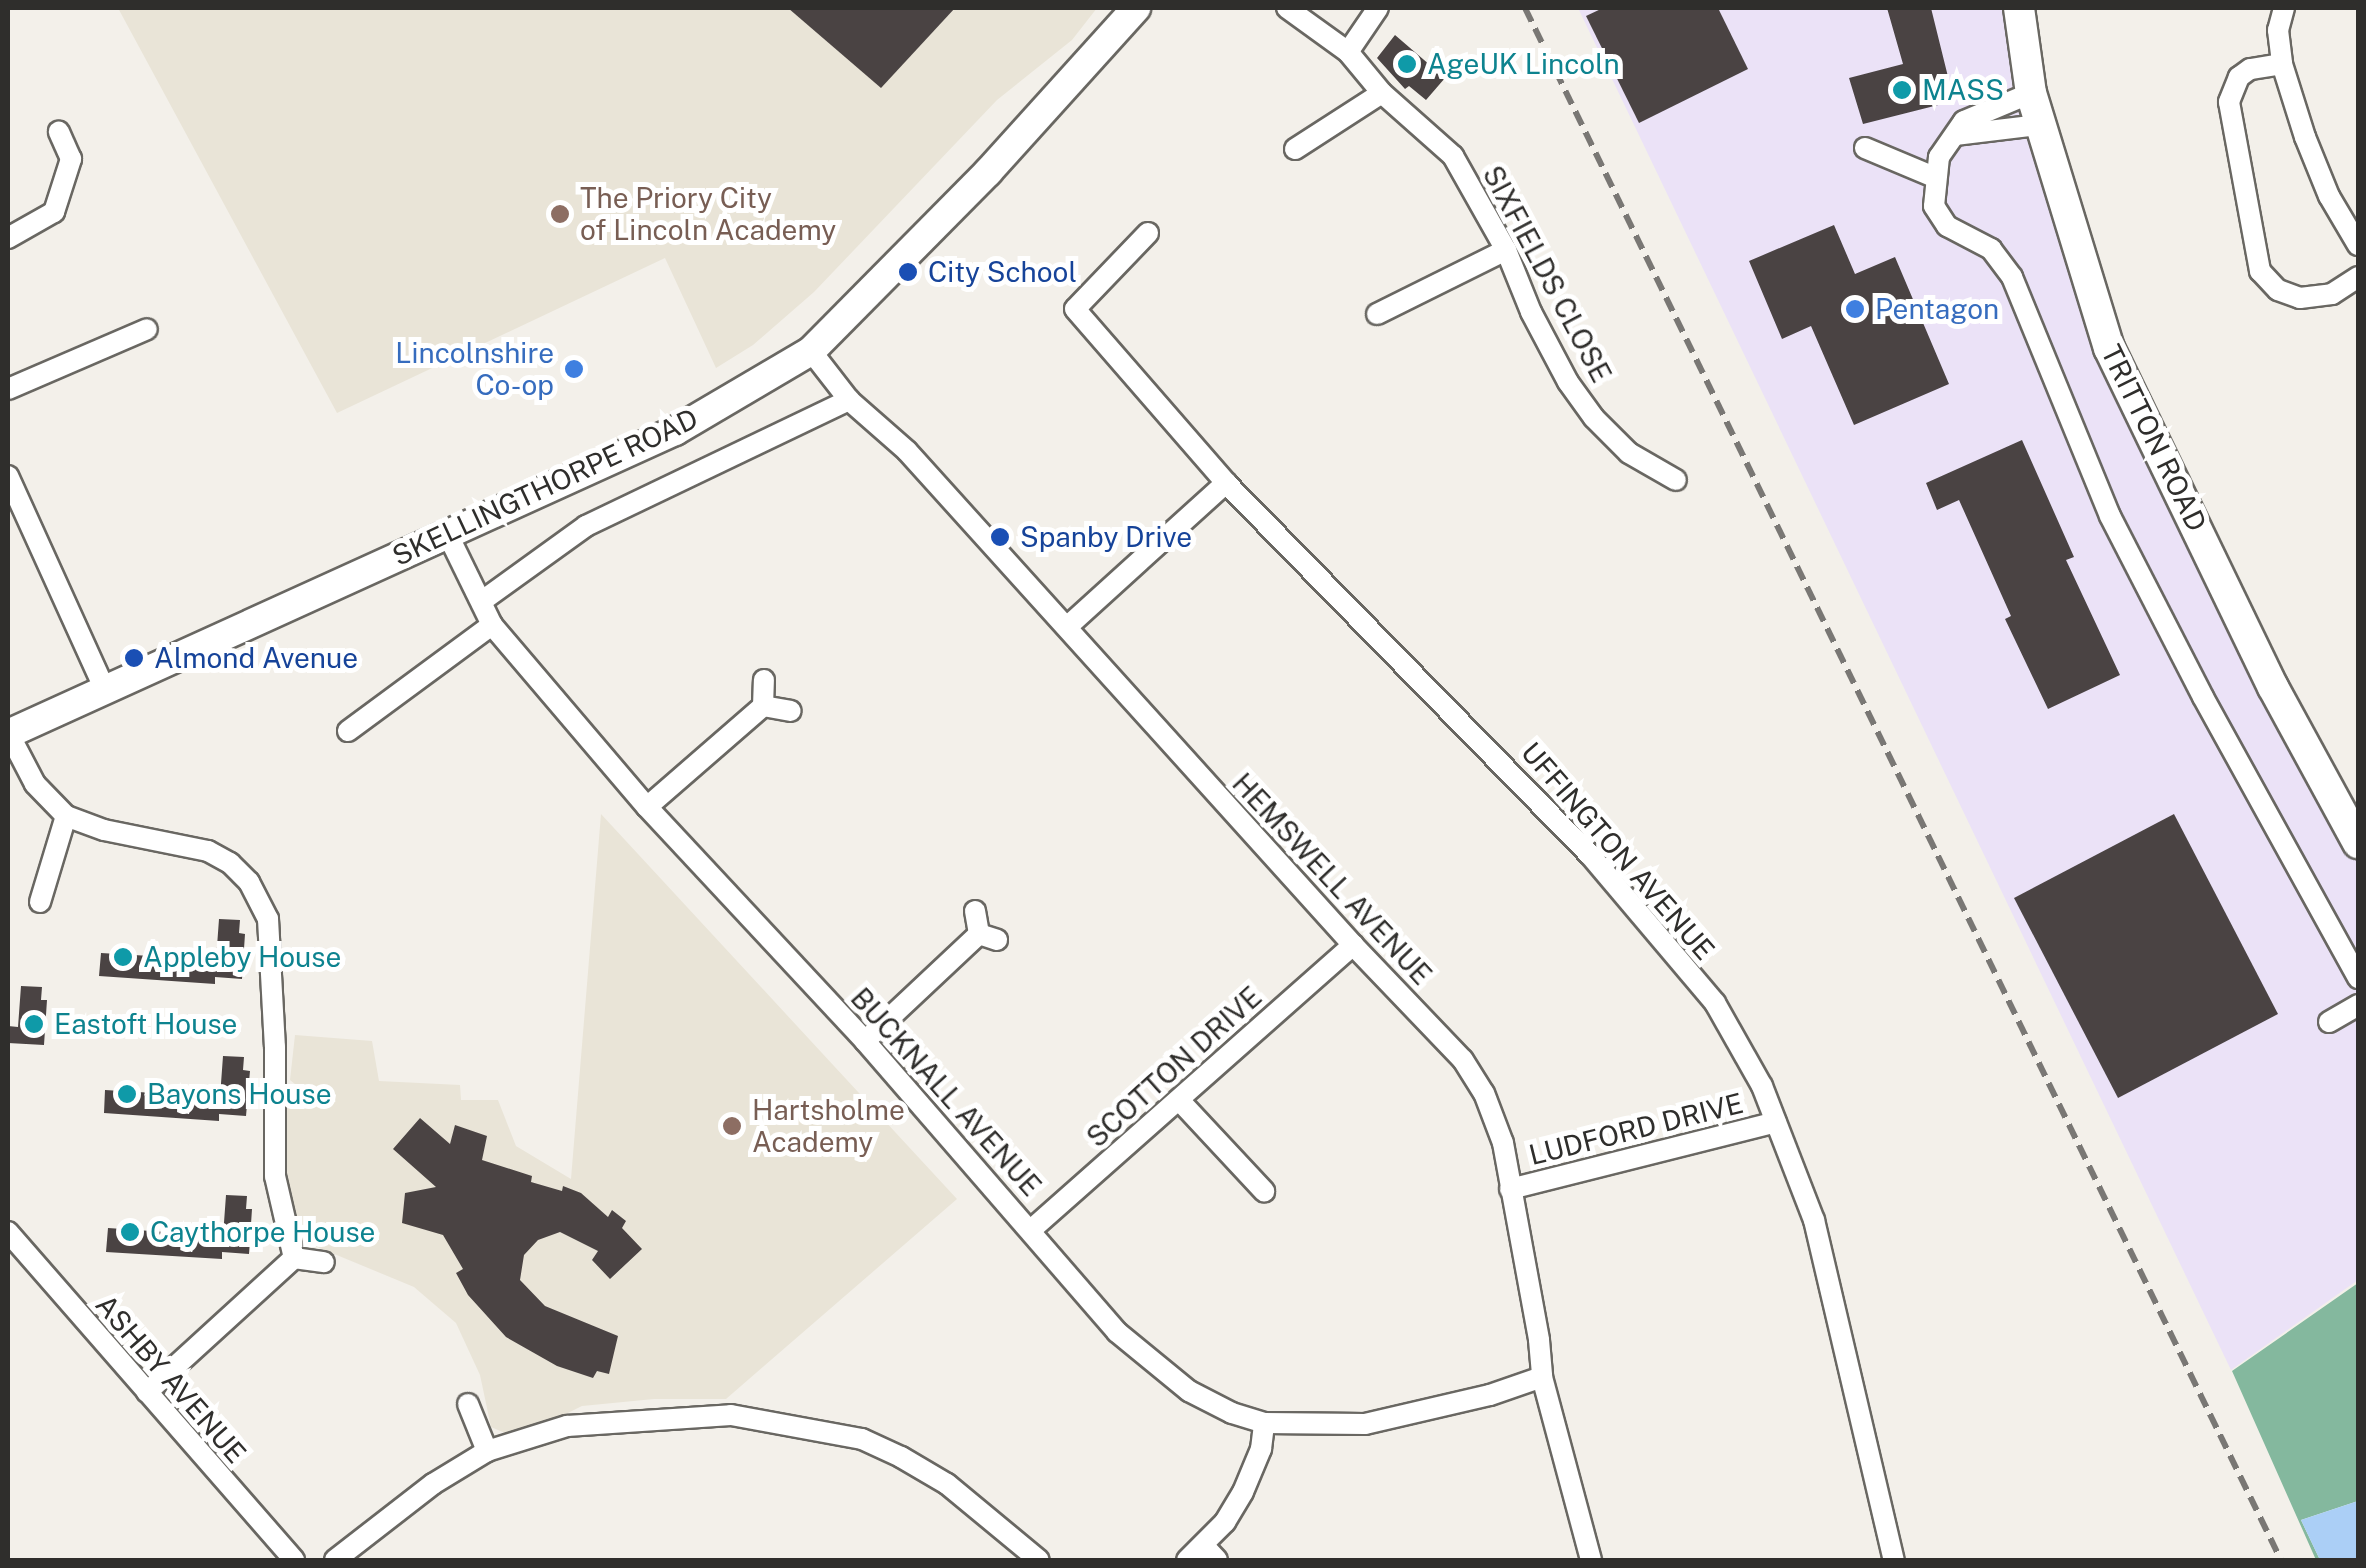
<!DOCTYPE html>
<html>
<head>
<meta charset="utf-8">
<style>
	body { margin:0 }
	#map { position:relative; width:2366px; height:1568px; overflow:hidden; background:#f3f0ea; font-family:"Public Sans",sans-serif }
	div>[style] { position:absolute }
	.commercial>* { inset:0; background:#ebe2f7 }
	.built>* { inset:0; background:#e9e4d7 }
	.forest>* { inset:0; background:#84b89e }
	.water>* { inset:0; background:#abcff6 }
	.building>* { inset:0; background:#4a4343 }
	.roads { filter:drop-shadow(2px 0 #696762) drop-shadow(-2px 0 #696762) drop-shadow(0 2px #696762) drop-shadow(0 -2px #696762) }
	.street>* { height:20px; margin:-10px; padding:0 10px; transform-origin:10px; border-radius:10px; background:#fff }
	.secondary>* { height:28px; margin:-14px; padding:0 14px; transform-origin:14px; border-radius:14px; background:#fff }
	.primary>* { height:30px; margin:-15px; padding:0 15px; transform-origin:15px; border-radius:15px; background:#fff }
	.rail>* { height:6px; margin-top:-3px; transform-origin:0; background:repeating-linear-gradient(90deg,#797774 0 15px,transparent 0 23px) }
	.dots>* { width:28px; height:28px; translate:-50% -50%; box-sizing:border-box; border:5px solid #fff; border-radius:50% }
	span { translate:-50% -50%; white-space:nowrap; text-align:center; line-height:1.15; -webkit-text-stroke:10px #fff; paint-order:stroke }
	.culture-label { font-size:28px; color:#0d838f }
	.left { translate:0 -50%; text-align:left }
	.education-label { font-size:28px; color:#785e54 }
	.transit-label { font-size:28px; color:#164399 }
	.street-label { font-size:28px; color:#2f2e2c }
	.shop-label { font-size:28px; color:#366cbe }
	.right { translate:-100% -50%; text-align:right }
	.frame { position:absolute; inset:0; border:10px solid #2f2e2c; pointer-events:none }
</style>
</head>
<body>
<div id="map">
	<div class="commercial">
		<i style="clip-path:polygon(1578px 8px,2019px 8px,2074px 242px,2358px 843px,2358px 1280px,2231px 1370px)"></i>
	</div>
	<div class="built">
		<i style="clip-path:polygon(118px 8px,1097px 8px,1072px 40px,997px 100px,814px 292px,753px 345px,716px 368px,665px 258px,337px 413px)"></i>
		<i style="clip-path:polygon(601px 814px,957px 1199px,726px 1399px,654px 1399px,582px 1406px,529px 1432px,505px 1433px,491px 1427px,480px 1375px,456px 1323px,414px 1287px,315px 1246px,283px 1193px,286px 1105px,309px 1105px,307px 1094px,290px 1080px,295px 1035px,372px 1041px,379px 1081px,460px 1085px,461px 1100px,498px 1100px,516px 1146px,571px 1179px)"></i>
	</div>
	<div class="forest">
		<i style="clip-path:polygon(2358px 1283px,2358px 1501px,2301px 1520px,2320px 1560px,2316px 1560px,2232px 1371px)"></i>
	</div>
	<div class="water">
		<i style="clip-path:polygon(2358px 1501px,2358px 1560px,2320px 1560px,2301px 1520px)"></i>
	</div>
	<div class="building">
		<i style="clip-path:polygon(788px 8px,955px 8px,881px 88px)"></i>
		<i style="clip-path:polygon(1603px 8px,1718px 8px,1748px 69px,1639px 123px,1586px 16px)"></i>
		<i style="clip-path:polygon(1887px 8px,1931px 8px,1954px 101px,1863px 124px,1849px 78px,1903px 64px)"></i>
		<i style="clip-path:polygon(1395px 35px,1445px 78px,1426px 100px,1409px 86px,1405px 89px,1377px 58px)"></i>
		<i style="clip-path:polygon(1834px 225px,1855px 274px,1895px 257px,1949px 384px,1854px 425px,1811px 326px,1782px 339px,1749px 261px)"></i>
		<i style="clip-path:polygon(2022px 440px,2074px 557px,2066px 560px,2120px 675px,2048px 709px,2005px 619px,2011px 616px,1959px 500px,1937px 510px,1926px 483px)"></i>
		<i style="clip-path:polygon(2174px 814px,2278px 1014px,2118px 1098px,2014px 898px)"></i>
		<i style="clip-path:polygon(219px 919px,240px 920px,239px 933px,245px 934px,242px 979px,215px 977px,215px 984px,99px 976px,101px 953px,216px 960px)"></i>
		<i style="clip-path:polygon(21px 986px,42px 987px,41px 1000px,47px 1000px,44px 1045px,8px 1043px,8px 1026px,18px 1027px)"></i>
		<i style="clip-path:polygon(223px 1056px,244px 1057px,243px 1070px,250px 1071px,246px 1116px,219px 1114px,219px 1121px,104px 1113px,105px 1090px,220px 1097px)"></i>
		<i style="clip-path:polygon(420px 1118px,450px 1144px,455px 1125px,487px 1136px,482px 1160px,532px 1176px,531px 1182px,562px 1191px,563px 1186px,581px 1193px,608px 1217px,612px 1210px,626px 1221px,622px 1228px,642px 1249px,610px 1279px,592px 1260px,598px 1251px,560px 1232px,538px 1240px,524px 1255px,520px 1280px,545px 1306px,618px 1336px,609px 1374px,597px 1371px,593px 1378px,557px 1366px,506px 1337px,468px 1295px,456px 1273px,463px 1269px,443px 1235px,402px 1223px,405px 1193px,436px 1187px,393px 1149px)"></i>
		<i style="clip-path:polygon(226px 1195px,247px 1196px,246px 1209px,252px 1209px,249px 1254px,222px 1252px,222px 1259px,106px 1252px,108px 1228px,223px 1236px)"></i>
	</div>
	<div class="roads">
		<div class="street">
			<i style="left:1287px;top:8px;width:75px;rotate:35.8deg"></i>
			<i style="left:1348px;top:52px;width:53px;rotate:50.3deg"></i>
			<i style="left:1382px;top:93px;width:95px;rotate:41.6deg"></i>
			<i style="left:1453px;top:156px;width:108px;rotate:60.6deg"></i>
			<i style="left:1506px;top:250px;width:67px;rotate:68deg"></i>
			<i style="left:1531px;top:312px;width:79px;rotate:62.1deg"></i>
			<i style="left:1568px;top:382px;width:44px;rotate:54.2deg"></i>
			<i style="left:1594px;top:418px;width:49px;rotate:45deg"></i>
			<i style="left:1629px;top:453px;width:54px;rotate:29.9deg"></i>
			<i style="left:2284px;top:8px;width:23px;rotate:105deg"></i>
			<i style="left:2278px;top:30px;width:34px;rotate:83deg"></i>
			<i style="left:2282px;top:64px;width:77px;rotate:72.5deg"></i>
			<i style="left:2305px;top:137px;width:64px;rotate:67.9deg"></i>
			<i style="left:2329px;top:196px;width:57px;rotate:59.4deg"></i>
			<i style="left:1348px;top:52px;width:53px;rotate:-55.7deg"></i>
			<i style="left:2282px;top:64px;width:32px;rotate:171deg"></i>
			<i style="left:2250px;top:69px;width:14px;rotate:144deg"></i>
			<i style="left:2239px;top:77px;width:27px;rotate:112deg"></i>
			<i style="left:2229px;top:102px;width:172px;rotate:79.6deg"></i>
			<i style="left:2260px;top:271px;width:26px;rotate:47deg"></i>
			<i style="left:2278px;top:290px;width:23px;rotate:20deg"></i>
			<i style="left:2300px;top:298px;width:32px;rotate:-7deg"></i>
			<i style="left:2332px;top:294px;width:31px;rotate:-33deg"></i>
			<i style="left:2031px;top:93px;width:73px;rotate:157.3deg"></i>
			<i style="left:1964px;top:121px;width:44px;rotate:124.8deg"></i>
			<i style="left:1939px;top:157px;width:49px;rotate:95.8deg"></i>
			<i style="left:1934px;top:206px;width:24px;rotate:57deg"></i>
			<i style="left:1947px;top:226px;width:50px;rotate:27.6deg"></i>
			<i style="left:1991px;top:249px;width:35px;rotate:53deg"></i>
			<i style="left:2012px;top:277px;width:258px;rotate:67.7deg"></i>
			<i style="left:2110px;top:516px;width:203px;rotate:62.8deg"></i>
			<i style="left:2203px;top:697px;width:321px;rotate:61.1deg"></i>
			<i style="left:1955px;top:135px;width:85px;rotate:-6.8deg"></i>
			<i style="left:1865px;top:148px;width:75px;rotate:22.8deg"></i>
			<i style="left:1295px;top:149px;width:103px;rotate:-32.8deg"></i>
			<i style="left:1148px;top:233px;width:105px;rotate:133.8deg"></i>
			<i style="left:1075px;top:309px;width:230px;rotate:49deg"></i>
			<i style="left:1226px;top:483px;width:520px;rotate:45.62deg"></i>
			<i style="left:1590px;top:855px;width:194px;rotate:49.8deg"></i>
			<i style="left:1715px;top:1003px;width:95px;rotate:60.5deg"></i>
			<i style="left:1762px;top:1086px;width:144px;rotate:68.8deg"></i>
			<i style="left:1814px;top:1220px;width:349px;rotate:76.8deg"></i>
			<i style="left:8px;top:238px;width:53px;rotate:-29.5deg"></i>
			<i style="left:54px;top:212px;width:56px;rotate:-72.2deg"></i>
			<i style="left:71px;top:159px;width:30px;rotate:-114deg"></i>
			<i style="left:1377px;top:314px;width:144px;rotate:-26.4deg"></i>
			<i style="left:811px;top:351px;width:62px;rotate:52.2deg"></i>
			<i style="left:849px;top:400px;width:77px;rotate:41.3deg"></i>
			<i style="left:907px;top:451px;width:666px;rotate:47.92deg"></i>
			<i style="left:1353px;top:945px;width:159px;rotate:46.3deg"></i>
			<i style="left:1463px;top:1060px;width:39px;rotate:58deg"></i>
			<i style="left:1484px;top:1093px;width:53px;rotate:69.2deg"></i>
			<i style="left:1503px;top:1143px;width:200px;rotate:79.6deg"></i>
			<i style="left:1539px;top:1340px;width:37px;rotate:85deg"></i>
			<i style="left:1542px;top:1377px;width:189px;rotate:75deg"></i>
			<i style="left:8px;top:389px;width:151px;rotate:-23.3deg"></i>
			<i style="left:8px;top:476px;width:237px;rotate:65.6deg"></i>
			<i style="left:447px;top:533px;width:102px;rotate:63.9deg"></i>
			<i style="left:492px;top:625px;width:239px;rotate:49.6deg"></i>
			<i style="left:647px;top:807px;width:320px;rotate:47deg"></i>
			<i style="left:865px;top:1041px;width:385px;rotate:49.1deg"></i>
			<i style="left:1117px;top:1332px;width:93px;rotate:39.3deg"></i>
			<i style="left:1189px;top:1391px;width:48px;rotate:27.1deg"></i>
			<i style="left:1232px;top:1413px;width:34px;rotate:17deg"></i>
			<i style="left:1264px;top:1423px;width:101px;rotate:0.6deg"></i>
			<i style="left:1365px;top:1424px;width:128px;rotate:-13.1deg"></i>
			<i style="left:1490px;top:1395px;width:55px;rotate:-19.1deg"></i>
			<i style="left:482px;top:601px;width:128px;rotate:-35.8deg"></i>
			<i style="left:586px;top:526px;width:292px;rotate:-25.6deg"></i>
			<i style="left:1067px;top:627px;width:215px;rotate:-42.2deg"></i>
			<i style="left:763px;top:706px;width:28px;rotate:10deg"></i>
			<i style="left:763px;top:706px;width:26px;rotate:-88deg"></i>
			<i style="left:348px;top:731px;width:179px;rotate:-36.4deg"></i>
			<i style="left:9px;top:734px;width:56px;rotate:62.5deg"></i>
			<i style="left:35px;top:784px;width:45px;rotate:45.9deg"></i>
			<i style="left:66px;top:816px;width:40px;rotate:20.2deg"></i>
			<i style="left:104px;top:830px;width:106px;rotate:11.4deg"></i>
			<i style="left:208px;top:851px;width:25px;rotate:29deg"></i>
			<i style="left:230px;top:863px;width:27px;rotate:45deg"></i>
			<i style="left:249px;top:882px;width:42px;rotate:62.8deg"></i>
			<i style="left:268px;top:919px;width:128px;rotate:86.9deg"></i>
			<i style="left:275px;top:1047px;width:129px;rotate:90deg"></i>
			<i style="left:275px;top:1176px;width:84px;rotate:77deg"></i>
			<i style="left:294px;top:1258px;width:199px;rotate:137.6deg"></i>
			<i style="left:647px;top:807px;width:154px;rotate:-41deg"></i>
			<i style="left:40px;top:902px;width:90px;rotate:-73.2deg"></i>
			<i style="left:975px;top:911px;width:23px;rotate:80deg"></i>
			<i style="left:2329px;top:1022px;width:34px;rotate:-30deg"></i>
			<i style="left:865px;top:1041px;width:156px;rotate:-43.2deg"></i>
			<i style="left:979px;top:934px;width:19px;rotate:18deg"></i>
			<i style="left:1179px;top:1100px;width:125px;rotate:47deg"></i>
			<i style="left:1510px;top:1189px;width:274px;rotate:-14.1deg"></i>
			<i style="left:1032px;top:1229px;width:429px;rotate:-41.5deg"></i>
			<i style="left:8px;top:1232px;width:435px;rotate:48.9deg"></i>
			<i style="left:294px;top:1258px;width:30px;rotate:8deg"></i>
			<i style="left:468px;top:1404px;width:51px;rotate:68deg"></i>
			<i style="left:1204px;top:1546px;width:19px;rotate:47deg"></i>
			<i style="left:335px;top:1560px;width:124px;rotate:-37.8deg"></i>
			<i style="left:433px;top:1484px;width:63px;rotate:-31.4deg"></i>
			<i style="left:487px;top:1451px;width:84px;rotate:-17.4deg"></i>
			<i style="left:567px;top:1426px;width:164px;rotate:-3.8deg"></i>
			<i style="left:731px;top:1415px;width:133px;rotate:10.4deg"></i>
			<i style="left:862px;top:1439px;width:43px;rotate:24.8deg"></i>
			<i style="left:901px;top:1457px;width:53px;rotate:30.4deg"></i>
			<i style="left:947px;top:1484px;width:119px;rotate:39.6deg"></i>
			<i style="left:1187px;top:1560px;width:54px;rotate:-45deg"></i>
			<i style="left:1225px;top:1522px;width:35px;rotate:-59deg"></i>
			<i style="left:1243px;top:1492px;width:47px;rotate:-67.3deg"></i>
			<i style="left:1261px;top:1449px;width:26px;rotate:-83deg"></i>
		</div>
		<div class="secondary">
			<i style="left:8px;top:734px;width:733px;rotate:-24.43deg"></i>
			<i style="left:675px;top:431px;width:158px;rotate:-30.5deg"></i>
			<i style="left:811px;top:351px;width:252px;rotate:-45.3deg"></i>
			<i style="left:988px;top:172px;width:221px;rotate:-47.9deg"></i>
		</div>
		<div class="primary">
			<i style="left:2019px;top:8px;width:86px;rotate:82deg"></i>
			<i style="left:2031px;top:93px;width:267px;rotate:73deg"></i>
			<i style="left:2109px;top:348px;width:377px;rotate:64.2deg"></i>
			<i style="left:2273px;top:687px;width:178px;rotate:61.4deg"></i>
		</div>
	</div>
	<div class="rail">
		<i style="left:1525px;top:8px;width:1726px;rotate:64.03deg"></i>
	</div>
	<div class="dots">
		<i style="left:1407px;top:64px;background:#0f9aa8"></i>
		<i style="left:1902px;top:90px;background:#0f9aa8"></i>
		<i style="left:560px;top:214px;background:#8d6e63"></i>
		<i style="left:908px;top:272px;background:#1a4fb4"></i>
		<i style="left:1855px;top:309px;background:#3f7fe0"></i>
		<i style="left:574px;top:369px;background:#3f7fe0"></i>
		<i style="left:1000px;top:537px;background:#1a4fb4"></i>
		<i style="left:134px;top:658px;background:#1a4fb4"></i>
		<i style="left:123px;top:957px;background:#0f9aa8"></i>
		<i style="left:34px;top:1024px;background:#0f9aa8"></i>
		<i style="left:127px;top:1094px;background:#0f9aa8"></i>
		<i style="left:732px;top:1126px;background:#8d6e63"></i>
		<i style="left:130px;top:1232px;background:#0f9aa8"></i>
	</div>
	<div class="culture-label">
		<span class="left" style="left:1427px;top:64px">AgeUK Lincoln</span>
		<span class="left" style="left:1922px;top:90px">MASS</span>
		<span class="left" style="left:143px;top:957px">Appleby House</span>
		<span class="left" style="left:54px;top:1024px">Eastoft House</span>
		<span class="left" style="left:147px;top:1094px">Bayons House</span>
		<span class="left" style="left:150px;top:1232px">Caythorpe House</span>
	</div>
	<div class="education-label">
		<span class="left" style="left:580px;top:214px">The Priory City<br>of Lincoln Academy</span>
		<span class="left" style="left:752px;top:1126px">Hartsholme<br>Academy</span>
	</div>
	<div class="transit-label">
		<span class="left" style="left:928px;top:272px">City School</span>
		<span class="left" style="left:1020px;top:537px">Spanby Drive</span>
		<span class="left" style="left:154px;top:658px">Almond Avenue</span>
	</div>
	<div class="street-label">
		<span style="left:1547px;top:274px;rotate:62deg">SIXFIELDS CLOSE</span>
		<span style="left:2154px;top:438px;rotate:64deg">TRITTON ROAD</span>
		<span style="left:545px;top:487px;rotate:-25deg">SKELLINGTHORPE ROAD</span>
		<span style="left:1618px;top:851px;rotate:49deg">UFFINGTON AVENUE</span>
		<span style="left:1332px;top:879px;rotate:47deg">HEMSWELL AVENUE</span>
		<span style="left:1174px;top:1067px;rotate:-42deg">SCOTTON DRIVE</span>
		<span style="left:946px;top:1092px;rotate:48deg">BUCKNALL AVENUE</span>
		<span style="left:1636px;top:1129px;rotate:-14deg">LUDFORD DRIVE</span>
		<span style="left:171px;top:1379px;rotate:49deg">ASHBY AVENUE</span>
	</div>
	<div class="shop-label">
		<span class="left" style="left:1875px;top:309px">Pentagon</span>
		<span class="right" style="left:554px;top:369px">Lincolnshire<br>Co-op</span>
	</div>
	<div class="frame"></div>
</div>
</body>
</html>
